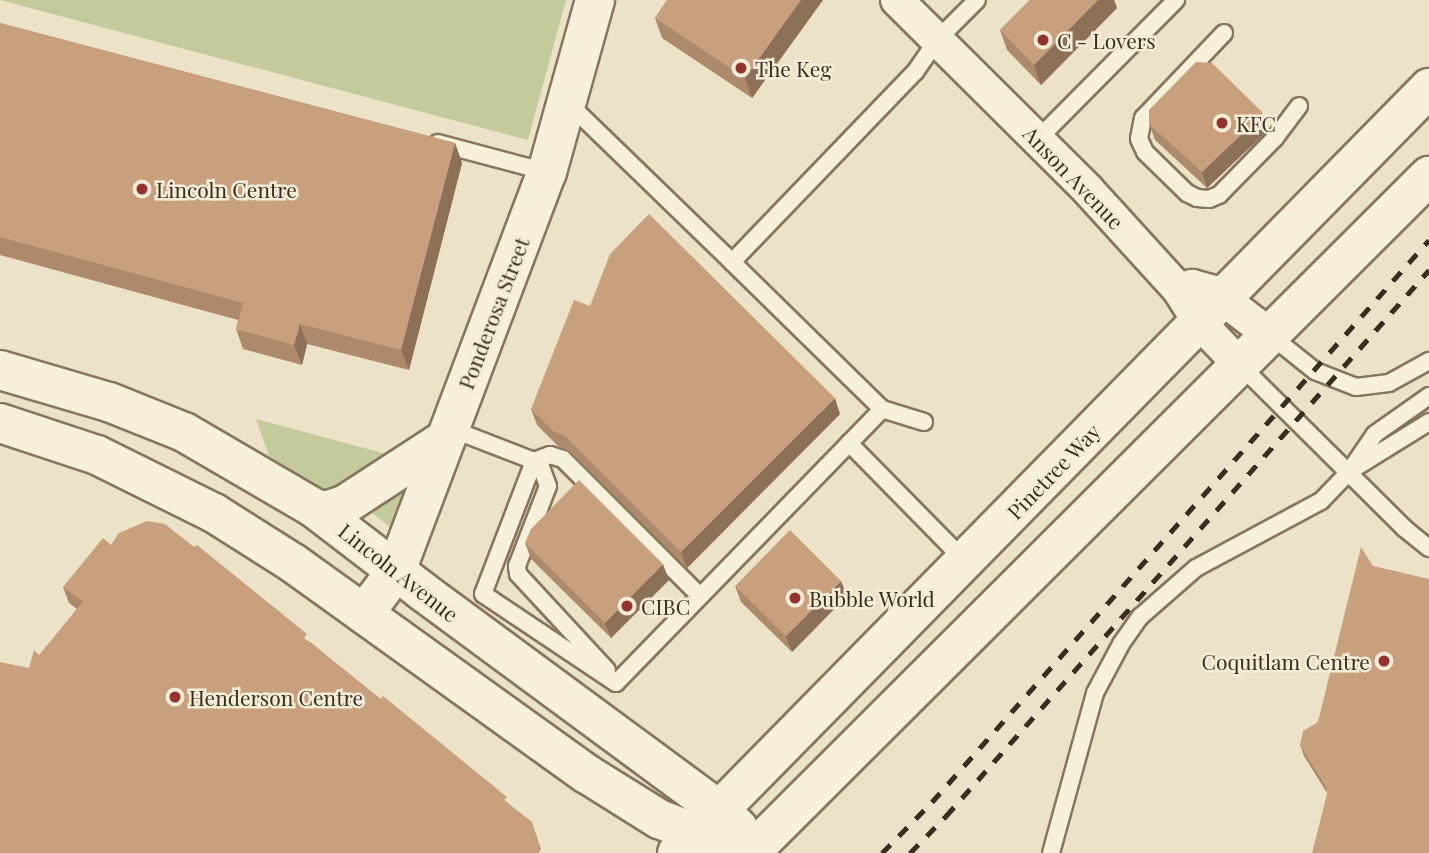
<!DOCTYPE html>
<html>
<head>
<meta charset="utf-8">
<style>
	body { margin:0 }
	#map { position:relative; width:1429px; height:853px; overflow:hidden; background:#ece2c7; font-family:"Playfair Display",serif }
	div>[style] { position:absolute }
	.green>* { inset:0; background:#c3ca9b }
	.roads { filter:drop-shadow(2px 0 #87755d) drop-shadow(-2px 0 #87755d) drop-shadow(0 2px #87755d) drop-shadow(0 -2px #87755d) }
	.service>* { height:16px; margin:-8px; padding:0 8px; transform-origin:8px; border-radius:8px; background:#f7f0da }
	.minor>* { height:32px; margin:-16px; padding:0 16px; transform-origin:16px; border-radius:16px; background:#f7f0da }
	.tertiary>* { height:38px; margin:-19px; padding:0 19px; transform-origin:19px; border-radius:19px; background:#f7f0da }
	.secondary>* { height:38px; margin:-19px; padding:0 19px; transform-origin:19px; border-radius:19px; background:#f7f0da }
	.rail>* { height:5px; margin-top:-2.5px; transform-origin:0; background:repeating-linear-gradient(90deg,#382d20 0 12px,transparent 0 24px) }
	.wall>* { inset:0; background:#ad8a6c }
	.shaded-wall>* { inset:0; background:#8d7058 }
	.building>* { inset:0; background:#c9a07e }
	.dots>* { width:19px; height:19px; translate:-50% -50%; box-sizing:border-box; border:4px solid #f4ecd6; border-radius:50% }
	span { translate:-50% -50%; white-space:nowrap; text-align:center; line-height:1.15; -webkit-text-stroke:5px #f4ecd6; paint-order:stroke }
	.poi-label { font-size:21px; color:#382d20 }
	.left { translate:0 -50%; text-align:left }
	.right { translate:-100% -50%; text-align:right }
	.street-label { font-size:21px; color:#382d20 }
</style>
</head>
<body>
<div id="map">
	<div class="green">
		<i style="clip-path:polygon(0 0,566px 0,528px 140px)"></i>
		<i style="clip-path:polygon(256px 419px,394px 456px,344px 488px,320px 489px,269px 456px)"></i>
		<i style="clip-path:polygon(407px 487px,391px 528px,365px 507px)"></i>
	</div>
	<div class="roads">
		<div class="service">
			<i style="left:1224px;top:33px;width:117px;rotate:133.6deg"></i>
			<i style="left:1143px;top:118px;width:21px;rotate:101deg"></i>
			<i style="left:1139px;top:139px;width:14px;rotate:65deg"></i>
			<i style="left:1145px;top:152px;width:59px;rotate:44.3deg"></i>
			<i style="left:1187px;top:193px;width:11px;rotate:27deg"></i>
			<i style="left:1197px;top:198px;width:12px;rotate:5deg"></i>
			<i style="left:1209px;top:199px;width:11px;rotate:-22deg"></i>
			<i style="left:1219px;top:195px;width:80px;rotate:-45.5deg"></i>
			<i style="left:1275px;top:138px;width:40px;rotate:-53deg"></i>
			<i style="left:568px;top:103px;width:228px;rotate:44.1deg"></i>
			<i style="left:1038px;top:139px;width:196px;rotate:-45.2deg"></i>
			<i style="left:438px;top:143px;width:113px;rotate:14.9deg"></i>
			<i style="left:1270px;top:335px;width:58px;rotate:38.7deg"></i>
			<i style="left:1315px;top:371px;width:44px;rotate:21.3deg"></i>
			<i style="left:1356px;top:387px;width:33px;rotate:-7deg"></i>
			<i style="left:1389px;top:383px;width:46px;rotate:-28.8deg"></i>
			<i style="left:1240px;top:365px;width:231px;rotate:44.8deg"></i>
			<i style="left:1404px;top:528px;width:32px;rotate:39deg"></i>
			<i style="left:924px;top:422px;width:44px;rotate:-162.8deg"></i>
			<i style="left:882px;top:409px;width:210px;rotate:-135.6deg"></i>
			<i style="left:732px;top:262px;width:264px;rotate:-46.1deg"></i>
			<i style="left:915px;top:72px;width:40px;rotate:-55.1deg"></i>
			<i style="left:938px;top:39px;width:55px;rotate:-45deg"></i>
			<i style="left:449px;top:428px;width:91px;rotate:21.2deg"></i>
			<i style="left:534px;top:461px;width:9px;rotate:41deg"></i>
			<i style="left:541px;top:467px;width:20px;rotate:70deg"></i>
			<i style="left:548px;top:486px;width:86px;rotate:111.2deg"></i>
			<i style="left:517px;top:566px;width:8px;rotate:83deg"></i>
			<i style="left:518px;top:574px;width:131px;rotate:47.2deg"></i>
			<i style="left:849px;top:443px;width:165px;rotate:45.5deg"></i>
			<i style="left:1351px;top:469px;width:42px;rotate:-55.6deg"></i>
			<i style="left:1375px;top:434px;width:66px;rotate:-35.1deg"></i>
			<i style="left:616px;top:683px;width:160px;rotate:-146.2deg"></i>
			<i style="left:483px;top:594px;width:142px;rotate:-69deg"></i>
			<i style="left:534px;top:461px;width:17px;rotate:-21deg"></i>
			<i style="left:550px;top:455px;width:14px;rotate:17deg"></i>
			<i style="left:563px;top:459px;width:191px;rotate:45deg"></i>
			<i style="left:616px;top:683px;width:382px;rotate:-45.8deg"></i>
			<i style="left:1051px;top:853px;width:166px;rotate:-74.6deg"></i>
			<i style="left:1095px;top:693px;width:55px;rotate:-62deg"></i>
			<i style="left:1121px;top:644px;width:33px;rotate:-55deg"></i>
			<i style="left:1140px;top:617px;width:74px;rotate:-41.2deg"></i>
			<i style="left:1196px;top:568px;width:142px;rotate:-28.2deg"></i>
			<i style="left:1321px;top:501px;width:42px;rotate:-46deg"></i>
			<i style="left:1350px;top:471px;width:93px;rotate:-31.8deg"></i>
		</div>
		<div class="minor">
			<i style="left:897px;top:0;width:269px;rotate:44.8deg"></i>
			<i style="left:1088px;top:190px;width:135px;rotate:47.7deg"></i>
			<i style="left:1179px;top:290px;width:38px;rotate:58deg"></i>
			<i style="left:1199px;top:322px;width:59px;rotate:46.4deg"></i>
			<i style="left:1179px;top:290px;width:14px;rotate:-17deg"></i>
			<i style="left:1192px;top:286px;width:23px;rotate:15deg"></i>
			<i style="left:1214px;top:292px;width:71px;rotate:37.5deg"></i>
		</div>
		<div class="tertiary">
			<i style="left:314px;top:508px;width:11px;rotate:15deg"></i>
			<i style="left:325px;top:511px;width:22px;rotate:-18deg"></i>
			<i style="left:346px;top:504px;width:117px;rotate:-33.1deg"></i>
			<i style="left:364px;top:614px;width:54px;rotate:-53.3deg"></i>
			<i style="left:396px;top:571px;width:427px;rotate:-69.3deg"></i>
			<i style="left:547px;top:172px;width:179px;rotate:-74.4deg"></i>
		</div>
		<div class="secondary">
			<i style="left:0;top:370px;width:114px;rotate:16.4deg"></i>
			<i style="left:109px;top:402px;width:81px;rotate:21.8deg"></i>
			<i style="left:184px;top:432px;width:151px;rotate:30.3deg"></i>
			<i style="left:314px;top:508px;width:136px;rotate:37.5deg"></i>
			<i style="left:422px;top:591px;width:369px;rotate:36.4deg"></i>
			<i style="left:719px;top:810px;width:26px;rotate:43deg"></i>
			<i style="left:0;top:423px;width:102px;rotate:18.3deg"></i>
			<i style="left:97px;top:455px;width:131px;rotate:26.4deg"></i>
			<i style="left:214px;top:513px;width:93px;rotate:32.3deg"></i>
			<i style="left:293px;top:563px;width:362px;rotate:35.7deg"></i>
			<i style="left:587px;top:774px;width:85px;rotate:32deg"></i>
			<i style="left:659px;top:819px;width:61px;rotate:21.1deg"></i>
			<i style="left:677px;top:853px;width:1073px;rotate:-45.49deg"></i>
			<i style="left:750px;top:853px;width:959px;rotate:-44.92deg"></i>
		</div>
	</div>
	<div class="rail">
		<i style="left:882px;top:853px;width:71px;rotate:-45.6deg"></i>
		<i style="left:932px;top:802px;width:750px;rotate:-48.51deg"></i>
		<i style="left:910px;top:853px;width:52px;rotate:-45.8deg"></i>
		<i style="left:946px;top:816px;width:729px;rotate:-48.5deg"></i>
	</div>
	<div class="wall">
		<i style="clip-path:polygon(667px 0,823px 0,752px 98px,662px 38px,655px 18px)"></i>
		<i style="clip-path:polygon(1030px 0,1114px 0,1117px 8px,1041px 85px,1007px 50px,1000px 30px)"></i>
		<i style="clip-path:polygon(0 23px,455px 143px,462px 163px,409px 370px,307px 344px,302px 365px,243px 349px,236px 329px,238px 320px,0 255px)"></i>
		<i style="clip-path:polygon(1149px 124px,1266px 127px,1266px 132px,1207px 188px,1155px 140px)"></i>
		<i style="clip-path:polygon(531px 409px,840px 414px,687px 568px,570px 452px,559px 447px,537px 425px)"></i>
		<i style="clip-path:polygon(525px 543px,669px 580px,611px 638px,531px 559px)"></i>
		<i style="clip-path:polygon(111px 545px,310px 642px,509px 804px,538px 838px,29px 668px,77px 609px,69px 603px,63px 587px)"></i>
		<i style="clip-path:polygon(1373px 566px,1327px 793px,1304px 756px,1300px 745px,1318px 722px)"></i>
		<i style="clip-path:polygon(735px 586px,847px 596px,792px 652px,741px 602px)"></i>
	</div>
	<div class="shaded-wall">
		<i style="clip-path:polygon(801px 0,823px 0,752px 98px,745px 78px)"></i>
		<i style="clip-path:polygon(1098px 0,1114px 0,1117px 8px,1041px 85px,1034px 65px)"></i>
		<i style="clip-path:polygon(1261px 111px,1266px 127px,1266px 132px,1207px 188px,1202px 172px)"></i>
		<i style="clip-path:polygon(455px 143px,462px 163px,409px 370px,401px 350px)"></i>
		<i style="clip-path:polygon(300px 324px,307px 344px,302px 365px,294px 345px)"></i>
		<i style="clip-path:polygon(835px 398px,840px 414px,687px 568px,681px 552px)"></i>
		<i style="clip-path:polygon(663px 564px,669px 580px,611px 638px,605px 623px)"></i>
		<i style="clip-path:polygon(841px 581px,847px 596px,792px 652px,786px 636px)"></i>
	</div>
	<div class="building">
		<i style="clip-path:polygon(667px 0,801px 0,745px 78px,655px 18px)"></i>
		<i style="clip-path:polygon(1030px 0,1098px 0,1034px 65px,1000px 30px)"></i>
		<i style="clip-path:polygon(0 23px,455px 143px,401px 350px,300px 324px,294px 345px,236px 329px,243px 303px,0 237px)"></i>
		<i style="clip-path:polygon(1196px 62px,1212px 63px,1261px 111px,1261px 116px,1202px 172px,1149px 124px,1149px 110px)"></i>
		<i style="clip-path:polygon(649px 214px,835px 398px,681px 552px,565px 436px,553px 431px,531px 409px,574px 300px,590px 306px,610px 254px)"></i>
		<i style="clip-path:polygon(579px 480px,663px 564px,605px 623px,525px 543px,531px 529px)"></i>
		<i style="clip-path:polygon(147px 521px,165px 524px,194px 547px,197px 545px,307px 634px,304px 638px,381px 699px,383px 696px,507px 797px,504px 800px,532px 822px,541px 849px,539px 853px,0 853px,0 662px,29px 668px,34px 650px,39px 655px,83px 602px,63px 587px,103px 538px,111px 545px,119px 533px)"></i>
		<i style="clip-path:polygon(790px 530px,841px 581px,786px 636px,735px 586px)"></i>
		<i style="clip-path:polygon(1361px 547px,1373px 566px,1429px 579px,1429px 853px,1312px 853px,1328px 790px,1300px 745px,1303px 731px,1318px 722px)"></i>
	</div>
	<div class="dots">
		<i style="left:1043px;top:40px;background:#943230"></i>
		<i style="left:741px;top:68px;background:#943230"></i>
		<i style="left:1222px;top:123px;background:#943230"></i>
		<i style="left:142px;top:189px;background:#943230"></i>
		<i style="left:795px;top:598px;background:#943230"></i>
		<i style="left:627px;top:606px;background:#943230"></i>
		<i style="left:1384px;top:661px;background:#943230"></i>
		<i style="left:175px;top:697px;background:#943230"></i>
	</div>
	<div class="poi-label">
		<span class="left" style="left:1057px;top:40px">C - Lovers</span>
		<span class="left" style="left:755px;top:68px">The Keg</span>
		<span class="left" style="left:1236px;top:123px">KFC</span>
		<span class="left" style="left:156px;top:189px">Lincoln Centre</span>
		<span class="left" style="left:809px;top:598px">Bubble World</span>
		<span class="left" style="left:641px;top:606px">CIBC</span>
		<span class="right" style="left:1370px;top:661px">Coquitlam Centre</span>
		<span class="left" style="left:189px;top:697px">Henderson Centre</span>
	</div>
	<div class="street-label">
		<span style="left:1074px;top:177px;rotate:46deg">Anson Avenue</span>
		<span style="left:493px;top:313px;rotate:-69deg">Ponderosa Street</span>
		<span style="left:1053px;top:471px;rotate:-46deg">Pinetree Way</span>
		<span style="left:399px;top:572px;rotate:38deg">Lincoln Avenue</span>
	</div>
</div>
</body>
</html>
